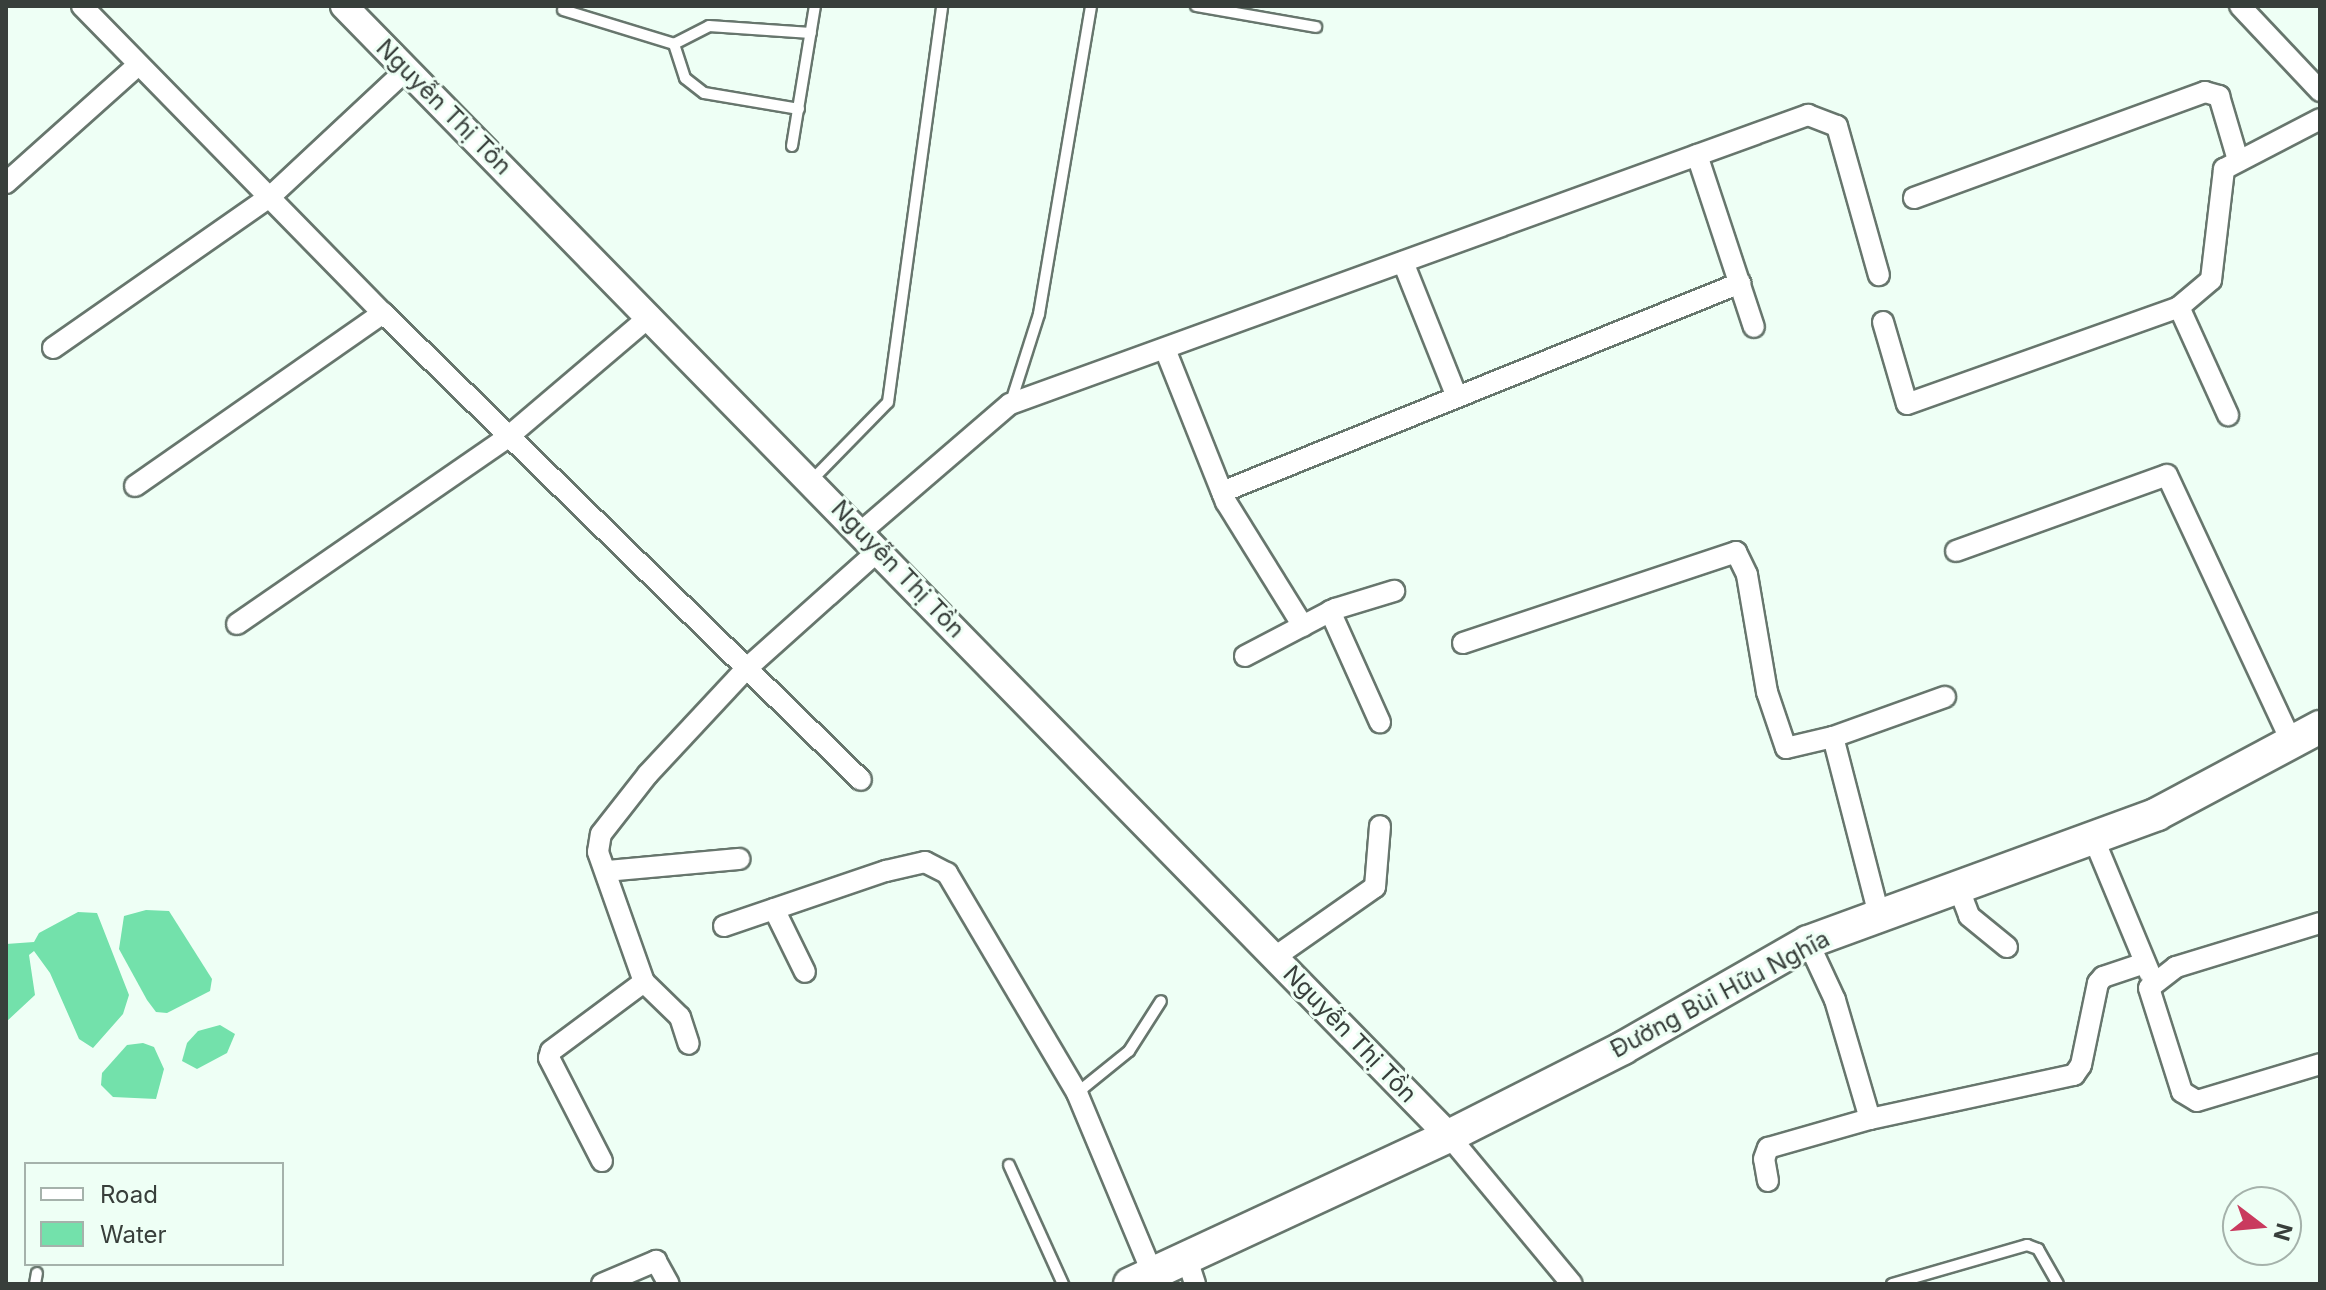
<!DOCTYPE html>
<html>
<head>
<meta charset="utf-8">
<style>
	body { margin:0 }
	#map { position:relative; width:2326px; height:1290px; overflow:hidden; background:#eefff5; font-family:Inter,sans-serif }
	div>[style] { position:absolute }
	.water>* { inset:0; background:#73e1ab }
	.roads { filter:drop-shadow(2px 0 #67766d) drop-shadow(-2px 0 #67766d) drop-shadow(0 2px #67766d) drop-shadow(0 -2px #67766d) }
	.service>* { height:10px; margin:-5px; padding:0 5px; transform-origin:5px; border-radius:5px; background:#fff }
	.minor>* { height:20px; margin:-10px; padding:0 10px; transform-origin:10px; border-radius:10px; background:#fff }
	.tertiary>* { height:26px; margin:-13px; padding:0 13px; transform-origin:13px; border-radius:13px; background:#fff }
	.primary>* { height:32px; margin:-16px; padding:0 16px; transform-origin:16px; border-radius:16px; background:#fff }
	span { translate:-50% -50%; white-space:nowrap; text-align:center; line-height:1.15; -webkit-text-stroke:6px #eefff5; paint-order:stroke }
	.street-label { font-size:24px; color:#383f3b }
	.frame { position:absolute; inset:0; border:8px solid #383f3b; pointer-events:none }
	.legend { position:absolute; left:24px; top:1162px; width:260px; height:104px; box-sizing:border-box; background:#eefff5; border:2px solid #a5b2ab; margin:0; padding:10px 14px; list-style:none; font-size:24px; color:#383f3b }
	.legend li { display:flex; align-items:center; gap:16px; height:40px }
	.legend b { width:40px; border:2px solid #a5b2ab }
	.north { position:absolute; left:2222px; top:1186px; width:80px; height:80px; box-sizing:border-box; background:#eefff5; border:2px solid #a5b2ab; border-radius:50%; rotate:106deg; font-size:22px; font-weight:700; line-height:32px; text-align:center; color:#383f3b }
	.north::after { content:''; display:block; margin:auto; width:28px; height:36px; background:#c93a5e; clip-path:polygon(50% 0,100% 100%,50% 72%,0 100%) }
</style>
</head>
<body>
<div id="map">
	<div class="water">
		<i style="clip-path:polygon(146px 910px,169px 911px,212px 979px,210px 991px,167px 1013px,156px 1012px,147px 1000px,119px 949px,124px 916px)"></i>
		<i style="clip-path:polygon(78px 912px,97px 913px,129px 995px,123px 1014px,93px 1048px,79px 1039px,50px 973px,34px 951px,29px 955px,35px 995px,6px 1022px,6px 944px,34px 942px,39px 933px)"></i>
		<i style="clip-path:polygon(220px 1025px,235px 1034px,227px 1053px,197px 1069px,182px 1061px,187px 1043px,198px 1031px)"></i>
		<i style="clip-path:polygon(143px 1043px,154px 1047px,164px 1069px,156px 1099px,113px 1097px,101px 1085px,102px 1073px,127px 1045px)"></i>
	</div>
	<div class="roads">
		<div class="service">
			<i style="left:1196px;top:6px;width:122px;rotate:9.9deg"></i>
			<i style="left:563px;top:10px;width:116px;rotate:17deg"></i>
			<i style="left:799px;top:109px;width:96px;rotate:-170.4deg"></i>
			<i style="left:704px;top:93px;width:24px;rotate:-142deg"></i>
			<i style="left:685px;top:78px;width:36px;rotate:-108deg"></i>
			<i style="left:674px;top:44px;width:39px;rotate:-27deg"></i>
			<i style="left:709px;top:26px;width:102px;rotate:3.9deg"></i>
			<i style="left:792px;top:146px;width:142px;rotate:-80.7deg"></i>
			<i style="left:1011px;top:402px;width:92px;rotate:-72.3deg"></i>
			<i style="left:1039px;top:314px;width:312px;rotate:-80.4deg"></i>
			<i style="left:811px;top:481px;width:110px;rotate:-45.7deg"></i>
			<i style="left:888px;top:402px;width:400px;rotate:-82.2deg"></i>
			<i style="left:1077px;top:1093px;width:67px;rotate:-38.9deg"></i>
			<i style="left:1129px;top:1051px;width:59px;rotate:-57.4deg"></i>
			<i style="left:1009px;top:1165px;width:131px;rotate:65.6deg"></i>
			<i style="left:35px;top:1284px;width:11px;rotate:-80deg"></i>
			<i style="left:1892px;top:1284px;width:141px;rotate:-16.1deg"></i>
			<i style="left:2027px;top:1245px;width:12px;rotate:20deg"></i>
			<i style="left:2038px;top:1249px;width:40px;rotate:60.3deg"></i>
		</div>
		<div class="minor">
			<i style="left:82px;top:6px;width:430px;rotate:45.6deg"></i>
			<i style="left:383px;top:313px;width:668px;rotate:44.33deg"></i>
			<i style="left:2240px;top:6px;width:117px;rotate:46.7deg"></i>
			<i style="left:1697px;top:155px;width:181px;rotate:71.7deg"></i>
			<i style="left:6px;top:183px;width:176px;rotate:-41.8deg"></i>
			<i style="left:1914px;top:198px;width:310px;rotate:-20deg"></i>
			<i style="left:2205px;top:92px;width:15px;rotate:16deg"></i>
			<i style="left:2219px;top:96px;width:67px;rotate:73.5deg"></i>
			<i style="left:1403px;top:262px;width:145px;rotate:68.2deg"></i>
			<i style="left:2179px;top:307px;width:119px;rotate:65.6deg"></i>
			<i style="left:1883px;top:322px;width:85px;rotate:73.7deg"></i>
			<i style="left:1907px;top:404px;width:289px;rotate:-19.6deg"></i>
			<i style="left:2179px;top:307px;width:42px;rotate:-40.2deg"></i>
			<i style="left:2211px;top:280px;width:112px;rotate:-83.3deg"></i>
			<i style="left:2224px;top:169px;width:108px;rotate:-27.5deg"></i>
			<i style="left:53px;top:348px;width:266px;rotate:-34.9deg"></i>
			<i style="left:271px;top:196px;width:186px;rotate:-43deg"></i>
			<i style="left:1165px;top:349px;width:165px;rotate:68.3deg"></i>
			<i style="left:1226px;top:502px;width:146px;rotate:58.2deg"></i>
			<i style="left:135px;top:486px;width:302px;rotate:-34.9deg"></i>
			<i style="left:1222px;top:492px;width:559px;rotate:-21.97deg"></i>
			<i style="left:861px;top:532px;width:196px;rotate:-40.7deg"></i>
			<i style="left:1010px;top:404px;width:849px;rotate:-19.91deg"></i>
			<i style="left:1808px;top:115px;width:31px;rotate:21deg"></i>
			<i style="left:1837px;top:126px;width:155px;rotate:74.3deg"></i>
			<i style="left:1956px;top:551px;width:224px;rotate:-19.8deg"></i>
			<i style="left:2167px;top:475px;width:296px;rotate:65deg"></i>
			<i style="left:1330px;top:611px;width:122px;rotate:65.8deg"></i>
			<i style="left:237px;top:624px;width:329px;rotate:-34.6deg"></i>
			<i style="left:508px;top:437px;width:187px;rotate:-40.4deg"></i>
			<i style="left:1463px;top:643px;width:288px;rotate:-18.4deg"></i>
			<i style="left:1736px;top:552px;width:25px;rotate:64deg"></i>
			<i style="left:1747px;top:575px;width:119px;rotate:80.3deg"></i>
			<i style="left:1767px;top:692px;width:59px;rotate:71.3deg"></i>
			<i style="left:1786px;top:748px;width:48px;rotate:-13.2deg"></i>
			<i style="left:1833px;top:737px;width:119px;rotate:-19.7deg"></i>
			<i style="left:1245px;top:656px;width:102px;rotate:-27.6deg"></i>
			<i style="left:1335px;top:609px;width:62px;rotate:-17deg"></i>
			<i style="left:1833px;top:737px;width:184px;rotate:75.5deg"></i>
			<i style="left:2093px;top:837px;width:148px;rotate:67.4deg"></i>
			<i style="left:607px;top:871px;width:133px;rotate:-5.2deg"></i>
			<i style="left:1957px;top:884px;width:34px;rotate:69deg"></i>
			<i style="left:1969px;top:916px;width:49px;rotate:39.2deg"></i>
			<i style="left:774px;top:909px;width:70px;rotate:63.8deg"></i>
			<i style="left:2320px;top:923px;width:151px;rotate:163deg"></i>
			<i style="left:2176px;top:967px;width:34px;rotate:142deg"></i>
			<i style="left:2149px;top:988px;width:109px;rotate:72.4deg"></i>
			<i style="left:2182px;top:1092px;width:17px;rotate:31deg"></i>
			<i style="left:2197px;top:1101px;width:128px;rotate:-16.7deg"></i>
			<i style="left:724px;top:926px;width:171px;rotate:-18.8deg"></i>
			<i style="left:886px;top:871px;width:40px;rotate:-13deg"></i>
			<i style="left:925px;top:862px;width:25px;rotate:27deg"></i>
			<i style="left:947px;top:873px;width:256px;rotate:59.4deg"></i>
			<i style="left:1077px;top:1093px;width:197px;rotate:67.3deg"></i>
			<i style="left:1808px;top:942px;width:64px;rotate:65deg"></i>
			<i style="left:1835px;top:1000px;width:124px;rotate:73.6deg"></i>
			<i style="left:1870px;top:1119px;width:209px;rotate:-12.2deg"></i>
			<i style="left:2074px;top:1075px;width:12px;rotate:-55deg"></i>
			<i style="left:2081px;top:1065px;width:84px;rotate:-78.3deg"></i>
			<i style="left:2098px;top:983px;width:8px;rotate:-50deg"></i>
			<i style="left:2103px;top:977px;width:44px;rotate:-18.4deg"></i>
			<i style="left:1275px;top:957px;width:122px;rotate:-35deg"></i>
			<i style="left:1375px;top:887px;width:61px;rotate:-85.3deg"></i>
			<i style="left:644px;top:982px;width:50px;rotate:44.2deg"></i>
			<i style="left:680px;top:1017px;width:28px;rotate:72deg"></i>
			<i style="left:1449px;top:1136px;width:192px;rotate:50.3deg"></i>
			<i style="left:602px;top:1161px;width:116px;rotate:-117.2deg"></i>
			<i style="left:549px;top:1058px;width:7px;rotate:-74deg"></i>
			<i style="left:551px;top:1051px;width:116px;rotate:-36.6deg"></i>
			<i style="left:644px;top:982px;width:138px;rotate:-109.5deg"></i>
			<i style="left:598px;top:852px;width:18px;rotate:-81deg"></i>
			<i style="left:601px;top:834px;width:76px;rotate:-51.9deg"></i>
			<i style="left:648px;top:774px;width:144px;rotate:-47deg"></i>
			<i style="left:746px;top:669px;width:178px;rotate:-41.8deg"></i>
			<i style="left:1768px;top:1181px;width:22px;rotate:-100deg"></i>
			<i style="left:1764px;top:1159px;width:12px;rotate:-70deg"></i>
			<i style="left:1768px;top:1148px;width:106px;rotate:-15.9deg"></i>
			<i style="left:1187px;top:1259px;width:26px;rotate:72deg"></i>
			<i style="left:602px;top:1284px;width:59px;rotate:-23.1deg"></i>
			<i style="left:656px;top:1261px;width:26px;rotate:61deg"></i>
		</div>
		<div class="tertiary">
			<i style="left:344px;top:6px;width:1580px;rotate:45.64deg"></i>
		</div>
		<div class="primary">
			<i style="left:1130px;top:1284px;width:352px;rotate:-24.9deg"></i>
			<i style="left:1449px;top:1136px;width:195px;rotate:-26.8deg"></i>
			<i style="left:1623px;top:1048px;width:213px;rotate:-29.8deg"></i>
			<i style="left:1808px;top:942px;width:372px;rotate:-20.1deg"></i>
			<i style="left:2157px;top:814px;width:185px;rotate:-28.1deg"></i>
		</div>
	</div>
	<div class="street-label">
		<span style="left:444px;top:107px;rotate:45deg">Nguyễn Thị Tồn</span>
		<span style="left:898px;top:569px;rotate:46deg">Nguyễn Thị Tồn</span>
		<span style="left:1720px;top:994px;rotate:-28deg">Đường Bùi Hữu Nghĩa</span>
		<span style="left:1350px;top:1034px;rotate:46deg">Nguyễn Thị Tồn</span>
	</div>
	<div class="frame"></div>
	<ul class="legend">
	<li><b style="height:10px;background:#fff"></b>Road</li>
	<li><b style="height:22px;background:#73e1ab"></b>Water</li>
	</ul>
	<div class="north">N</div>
</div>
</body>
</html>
